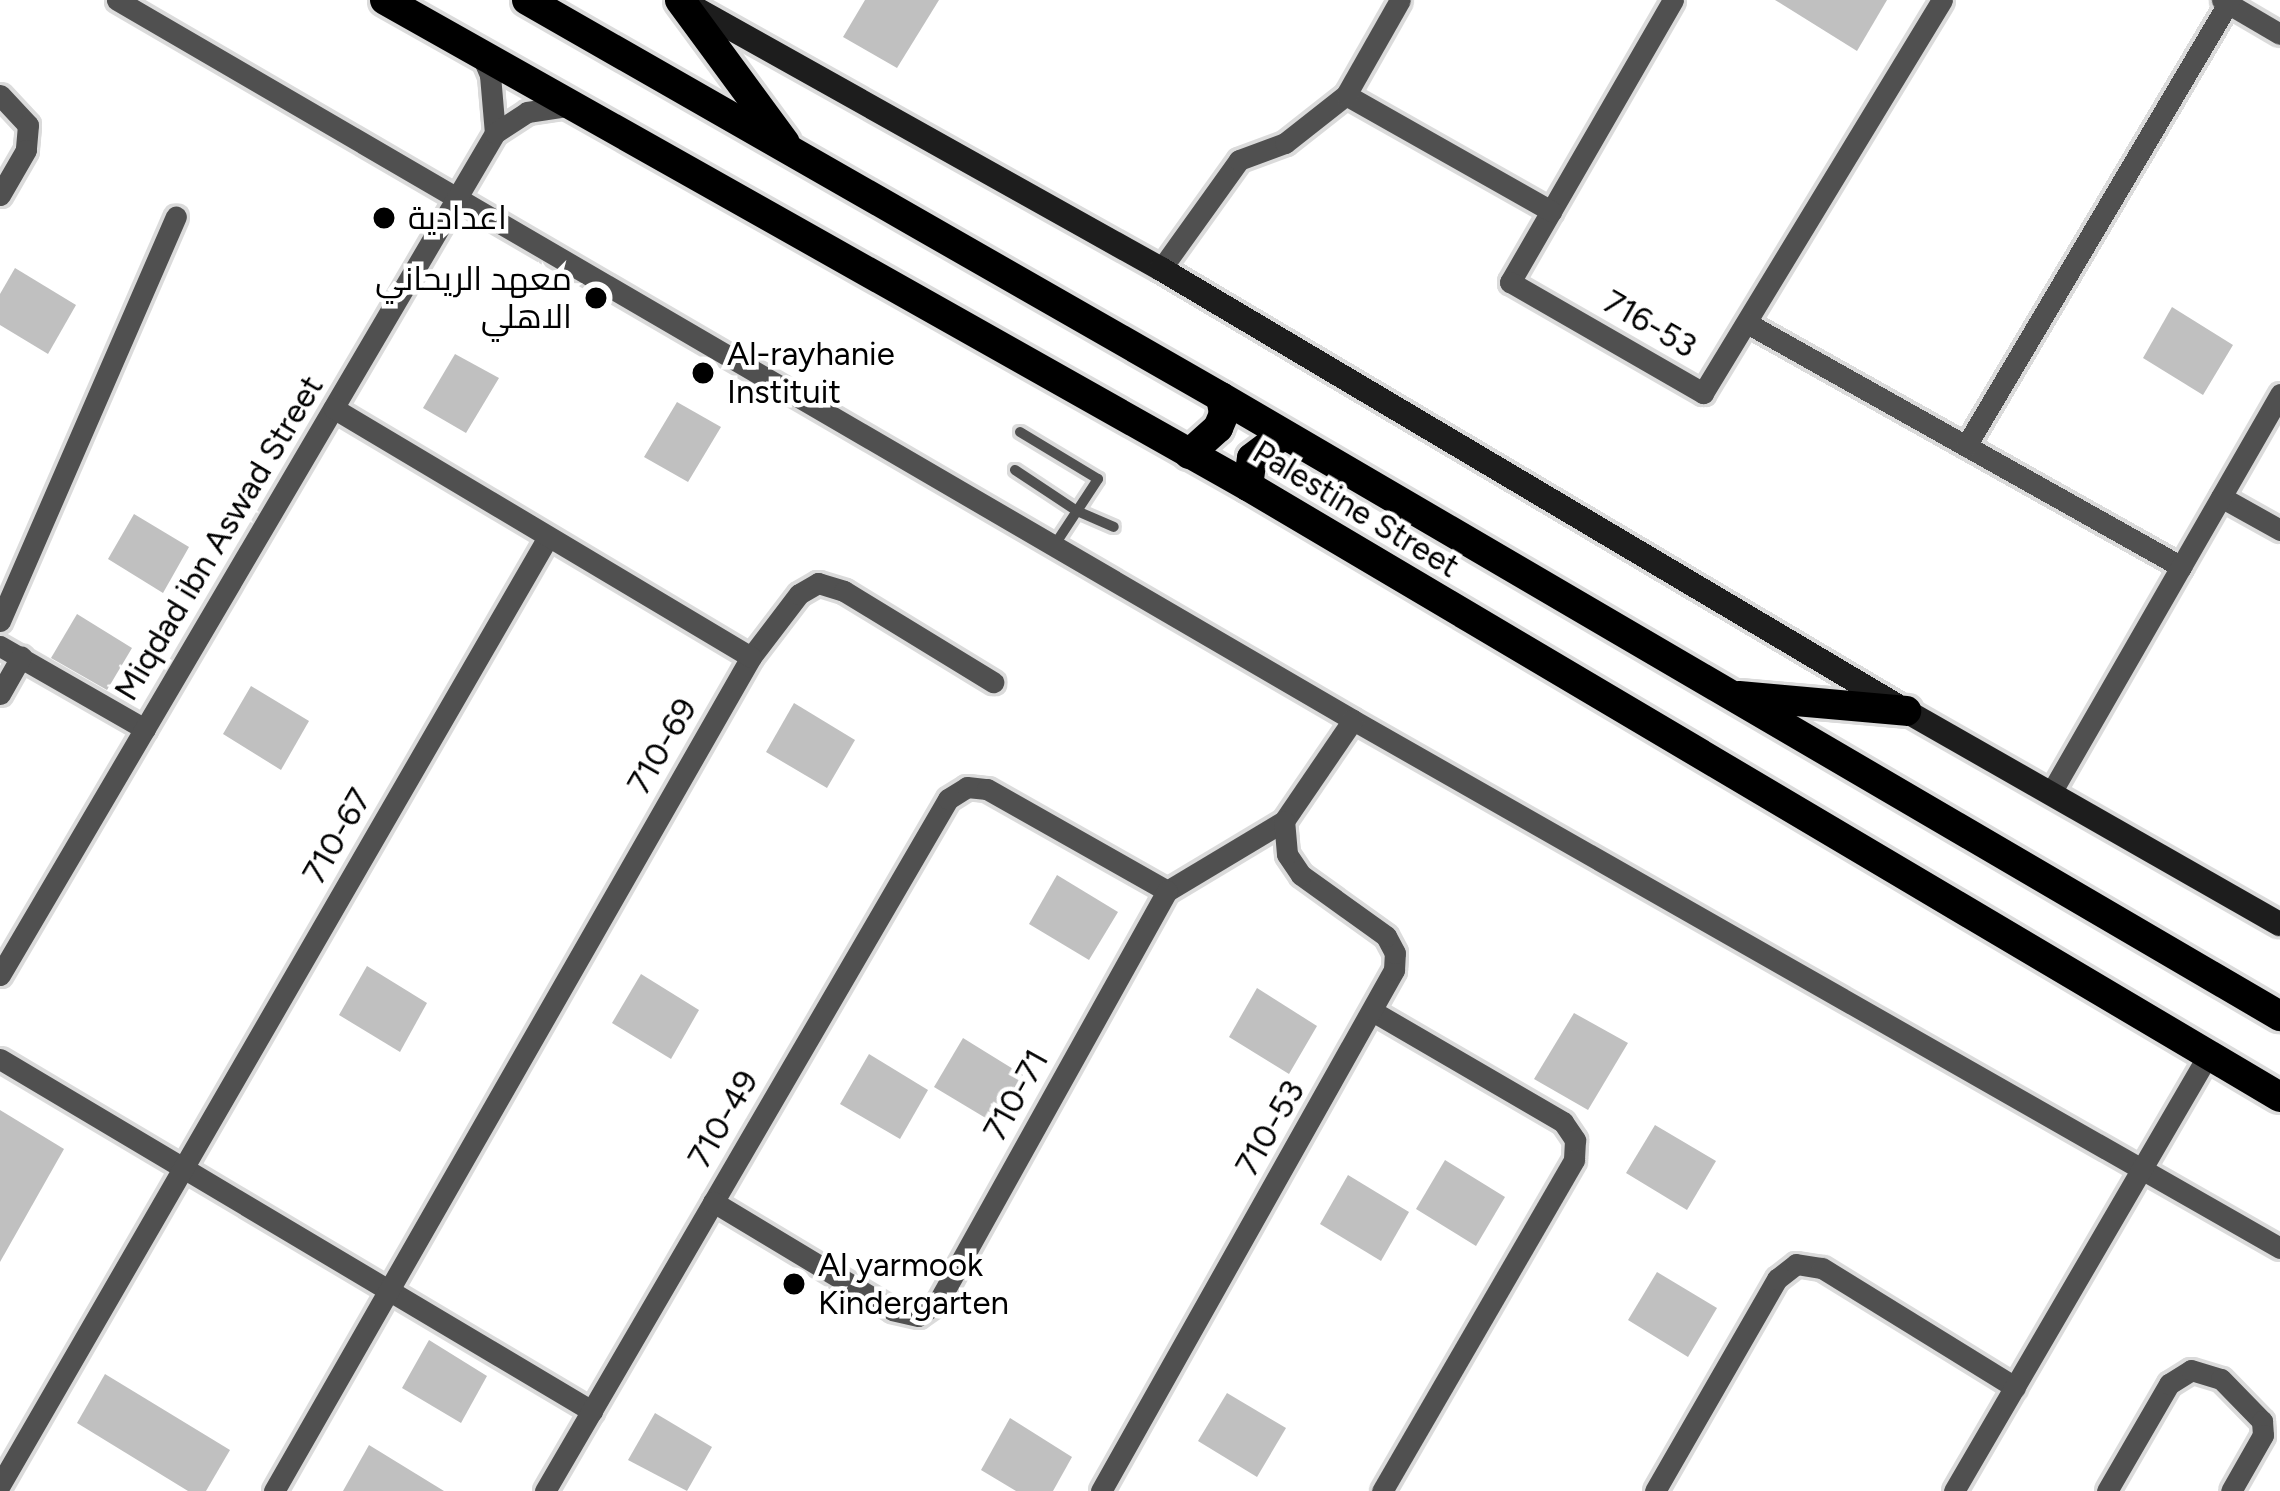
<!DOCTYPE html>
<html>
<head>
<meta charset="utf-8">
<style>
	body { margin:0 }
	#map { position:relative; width:2280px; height:1491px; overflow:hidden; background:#fff; font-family:Figtree,Cairo,sans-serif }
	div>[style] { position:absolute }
	.building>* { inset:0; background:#c0c0c0 }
	.roads { filter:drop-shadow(3px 0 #dbdbdb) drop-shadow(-3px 0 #dbdbdb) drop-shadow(0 3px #dbdbdb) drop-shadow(0 -3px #dbdbdb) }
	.lane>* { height:10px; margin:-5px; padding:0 5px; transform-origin:5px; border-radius:5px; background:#505050 }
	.street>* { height:21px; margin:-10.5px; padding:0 10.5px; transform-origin:10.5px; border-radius:10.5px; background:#505050 }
	.secondary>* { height:24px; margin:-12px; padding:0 12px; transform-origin:12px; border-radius:12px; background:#1d1d1d }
	.primary>* { height:30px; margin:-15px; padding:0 15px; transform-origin:15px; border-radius:15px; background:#000 }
	.dots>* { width:33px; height:33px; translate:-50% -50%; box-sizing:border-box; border:6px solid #fff; border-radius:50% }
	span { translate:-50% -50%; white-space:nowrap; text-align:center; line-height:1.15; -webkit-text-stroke:9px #fff; paint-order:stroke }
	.poi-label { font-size:33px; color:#000 }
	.left { translate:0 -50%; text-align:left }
	.right { translate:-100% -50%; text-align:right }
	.street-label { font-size:33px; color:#000 }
</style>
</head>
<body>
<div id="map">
	<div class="building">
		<i style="clip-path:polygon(865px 0,939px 0,897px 68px,843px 37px)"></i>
		<i style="clip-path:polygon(1775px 0,1887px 0,1857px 51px)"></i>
		<i style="clip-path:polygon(15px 268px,76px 305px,48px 354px,0 325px,0 294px)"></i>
		<i style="clip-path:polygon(2172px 307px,2233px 345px,2203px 395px,2143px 358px)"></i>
		<i style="clip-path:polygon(455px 354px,499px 378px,466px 433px,423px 408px)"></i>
		<i style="clip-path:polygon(677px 402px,721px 427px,688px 482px,644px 457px)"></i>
		<i style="clip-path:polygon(134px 514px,189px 547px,163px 593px,108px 559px)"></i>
		<i style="clip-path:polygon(77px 614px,132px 648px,107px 690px,51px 658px)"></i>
		<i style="clip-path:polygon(251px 686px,309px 721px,281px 770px,223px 734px)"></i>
		<i style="clip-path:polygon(794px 703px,855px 740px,827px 788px,766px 752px)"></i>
		<i style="clip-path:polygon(1057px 875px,1118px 912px,1089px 960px,1029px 924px)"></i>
		<i style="clip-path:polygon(367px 966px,427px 1003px,400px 1052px,339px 1015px)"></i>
		<i style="clip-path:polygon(641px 974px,699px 1010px,671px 1059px,612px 1023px)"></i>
		<i style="clip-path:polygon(1257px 988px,1317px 1026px,1289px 1074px,1229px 1037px)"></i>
		<i style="clip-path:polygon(1574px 1013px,1628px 1043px,1588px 1110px,1534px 1079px)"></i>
		<i style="clip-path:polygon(963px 1038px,1023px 1075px,994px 1123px,934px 1087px)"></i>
		<i style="clip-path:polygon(869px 1054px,928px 1090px,900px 1139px,840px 1104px)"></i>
		<i style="clip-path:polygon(0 1110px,64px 1149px,0 1262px)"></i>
		<i style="clip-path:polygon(1655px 1125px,1716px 1161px,1687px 1210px,1626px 1173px)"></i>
		<i style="clip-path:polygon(1445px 1160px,1505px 1197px,1476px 1246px,1416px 1209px)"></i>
		<i style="clip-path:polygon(1348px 1175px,1409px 1212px,1381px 1261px,1320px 1224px)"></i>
		<i style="clip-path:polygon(1657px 1272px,1717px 1308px,1688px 1357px,1628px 1320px)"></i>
		<i style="clip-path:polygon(429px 1340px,487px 1376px,461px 1423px,402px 1388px)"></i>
		<i style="clip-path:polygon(105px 1374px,230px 1450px,206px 1491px,188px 1491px,77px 1423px)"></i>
		<i style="clip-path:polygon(1227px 1393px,1286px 1428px,1257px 1477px,1198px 1441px)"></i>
		<i style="clip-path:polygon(655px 1413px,712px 1447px,687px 1491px,628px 1460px)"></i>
		<i style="clip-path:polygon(1010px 1418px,1072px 1457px,1053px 1491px,1016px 1491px,981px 1470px)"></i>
		<i style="clip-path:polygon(369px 1445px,444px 1491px,343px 1491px)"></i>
	</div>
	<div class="roads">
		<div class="lane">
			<i style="left:1020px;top:432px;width:91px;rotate:31.1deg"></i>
			<i style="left:1098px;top:479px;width:80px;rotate:123.3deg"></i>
			<i style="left:1015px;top:470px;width:74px;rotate:33.5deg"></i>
			<i style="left:1077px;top:511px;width:40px;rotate:23.4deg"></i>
		</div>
		<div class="street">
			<i style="left:117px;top:0;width:1430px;rotate:30.22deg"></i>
			<i style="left:1353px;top:720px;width:1067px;rotate:29.66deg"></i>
			<i style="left:1673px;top:0;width:326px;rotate:120deg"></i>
			<i style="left:1510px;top:282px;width:223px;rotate:29.9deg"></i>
			<i style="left:1703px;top:393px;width:460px;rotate:-58.7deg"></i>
			<i style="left:2222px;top:0;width:67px;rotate:30.4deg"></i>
			<i style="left:482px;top:56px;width:21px;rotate:67deg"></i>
			<i style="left:490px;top:75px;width:58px;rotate:85.1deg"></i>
			<i style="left:0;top:95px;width:41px;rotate:47deg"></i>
			<i style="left:28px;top:125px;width:25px;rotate:95deg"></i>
			<i style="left:26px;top:150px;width:52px;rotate:120deg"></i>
			<i style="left:1346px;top:95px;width:236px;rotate:29.5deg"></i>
			<i style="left:1161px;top:269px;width:134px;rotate:-54.4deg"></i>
			<i style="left:1239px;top:160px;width:49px;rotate:-20.3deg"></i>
			<i style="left:1285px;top:143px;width:78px;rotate:-38.2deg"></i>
			<i style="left:1346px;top:95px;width:109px;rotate:-60.4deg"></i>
			<i style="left:1747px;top:323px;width:498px;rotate:29.3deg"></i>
			<i style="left:1966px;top:446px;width:518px;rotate:-59.38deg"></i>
			<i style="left:2221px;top:497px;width:68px;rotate:29.2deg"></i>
			<i style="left:0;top:621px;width:441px;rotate:-66.5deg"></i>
			<i style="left:0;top:646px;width:167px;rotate:29.8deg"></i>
			<i style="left:751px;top:657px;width:79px;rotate:-52.7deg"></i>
			<i style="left:799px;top:594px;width:22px;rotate:-30deg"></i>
			<i style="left:818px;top:583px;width:27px;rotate:17deg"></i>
			<i style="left:844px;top:591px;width:175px;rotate:31.4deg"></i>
			<i style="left:0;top:694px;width:43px;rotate:-60.4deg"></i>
			<i style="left:2052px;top:791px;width:458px;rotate:-60.1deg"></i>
			<i style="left:1167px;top:891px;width:136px;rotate:-30.9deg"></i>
			<i style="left:1284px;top:821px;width:122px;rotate:-55.7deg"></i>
			<i style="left:0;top:975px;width:977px;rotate:-59.55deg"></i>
			<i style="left:495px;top:133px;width:38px;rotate:-33deg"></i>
			<i style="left:527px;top:112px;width:40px;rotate:-8.5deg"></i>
			<i style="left:1374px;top:1012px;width:219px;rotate:30.2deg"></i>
			<i style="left:1563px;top:1122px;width:22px;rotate:56deg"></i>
			<i style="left:1575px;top:1140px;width:20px;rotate:93deg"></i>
			<i style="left:1574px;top:1160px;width:383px;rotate:120.1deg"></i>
			<i style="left:0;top:1059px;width:689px;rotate:30.74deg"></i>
			<i style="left:0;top:1485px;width:1095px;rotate:-59.97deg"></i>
			<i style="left:274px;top:1491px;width:961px;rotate:-60.23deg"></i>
			<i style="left:751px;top:657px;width:486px;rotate:-149.2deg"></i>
			<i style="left:545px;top:1491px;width:801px;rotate:-59.78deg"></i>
			<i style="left:948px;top:799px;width:22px;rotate:-32deg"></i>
			<i style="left:967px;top:787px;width:20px;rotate:6deg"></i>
			<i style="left:987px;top:789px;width:207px;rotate:29.5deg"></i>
			<i style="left:1167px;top:891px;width:470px;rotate:119.1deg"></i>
			<i style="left:938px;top:1302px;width:24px;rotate:145deg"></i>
			<i style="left:918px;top:1316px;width:26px;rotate:-167deg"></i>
			<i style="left:893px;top:1310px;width:210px;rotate:-149deg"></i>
			<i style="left:1101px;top:1491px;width:598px;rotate:-60.65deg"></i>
			<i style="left:1394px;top:970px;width:17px;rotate:-87deg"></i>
			<i style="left:1395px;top:953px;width:19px;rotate:-118deg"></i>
			<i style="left:1386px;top:936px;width:105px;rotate:-144.3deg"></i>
			<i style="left:1301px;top:875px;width:25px;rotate:-124deg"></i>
			<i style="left:1287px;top:854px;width:33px;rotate:-95deg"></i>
			<i style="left:1655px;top:1491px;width:245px;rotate:-60.1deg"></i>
			<i style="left:1777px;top:1279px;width:24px;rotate:-38deg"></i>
			<i style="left:1796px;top:1264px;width:26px;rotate:9deg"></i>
			<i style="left:1822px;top:1268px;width:227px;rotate:31.7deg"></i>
			<i style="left:1954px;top:1491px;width:502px;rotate:-59.76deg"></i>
			<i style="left:2107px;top:1491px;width:124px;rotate:-59.9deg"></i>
			<i style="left:2169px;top:1384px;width:26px;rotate:-32deg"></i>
			<i style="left:2191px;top:1370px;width:31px;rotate:17deg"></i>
			<i style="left:2221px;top:1379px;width:59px;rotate:45.7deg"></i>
			<i style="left:2262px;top:1421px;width:14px;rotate:86deg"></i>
			<i style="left:2263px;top:1435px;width:64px;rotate:119.7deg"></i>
		</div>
		<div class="secondary">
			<i style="left:682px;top:1px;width:549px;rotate:29.23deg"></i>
			<i style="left:1161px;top:269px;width:866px;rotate:30.68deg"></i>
			<i style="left:1906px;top:711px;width:430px;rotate:29.7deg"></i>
		</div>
		<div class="primary">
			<i style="left:385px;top:0;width:990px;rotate:29.39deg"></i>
			<i style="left:1248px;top:486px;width:1199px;rotate:30.63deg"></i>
			<i style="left:527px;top:0;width:800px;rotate:29.77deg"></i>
			<i style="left:1221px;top:397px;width:1227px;rotate:30.31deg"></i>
			<i style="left:680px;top:0;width:177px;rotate:53.7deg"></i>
			<i style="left:1189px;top:454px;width:39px;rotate:-42deg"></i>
			<i style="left:1218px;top:428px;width:15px;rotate:-67deg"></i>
			<i style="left:1224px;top:414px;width:17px;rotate:-100deg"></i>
			<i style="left:1248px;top:486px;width:28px;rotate:-82deg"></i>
			<i style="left:1252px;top:458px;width:39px;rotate:-37deg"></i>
			<i style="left:1739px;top:696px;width:168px;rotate:5.1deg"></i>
		</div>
	</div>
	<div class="dots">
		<i style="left:384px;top:218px;background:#000"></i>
		<i style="left:596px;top:298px;background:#000"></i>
		<i style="left:703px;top:373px;background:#000"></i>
		<i style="left:794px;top:1284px;background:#000"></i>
	</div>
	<div class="poi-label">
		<span class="left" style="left:408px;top:218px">اعدادية</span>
		<span class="right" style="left:572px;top:298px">معهد الريحاني<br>الاهلي</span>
		<span class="left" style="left:727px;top:373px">Al-rayhanie<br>Instituit</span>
		<span class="left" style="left:818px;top:1284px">Al yarmook<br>Kindergarten</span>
	</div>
	<div class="street-label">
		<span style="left:1650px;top:324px;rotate:30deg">716-53</span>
		<span style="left:1356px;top:509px;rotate:31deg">Palestine Street</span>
		<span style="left:219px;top:538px;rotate:-59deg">Miqdad ibn Aswad Street</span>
		<span style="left:662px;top:746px;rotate:-60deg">710-69</span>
		<span style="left:337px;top:836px;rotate:-60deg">710-67</span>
		<span style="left:1016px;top:1095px;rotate:-61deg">710-71</span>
		<span style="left:723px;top:1119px;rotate:-60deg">710-49</span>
		<span style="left:1270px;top:1128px;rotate:-60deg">710-53</span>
	</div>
</div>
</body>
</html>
